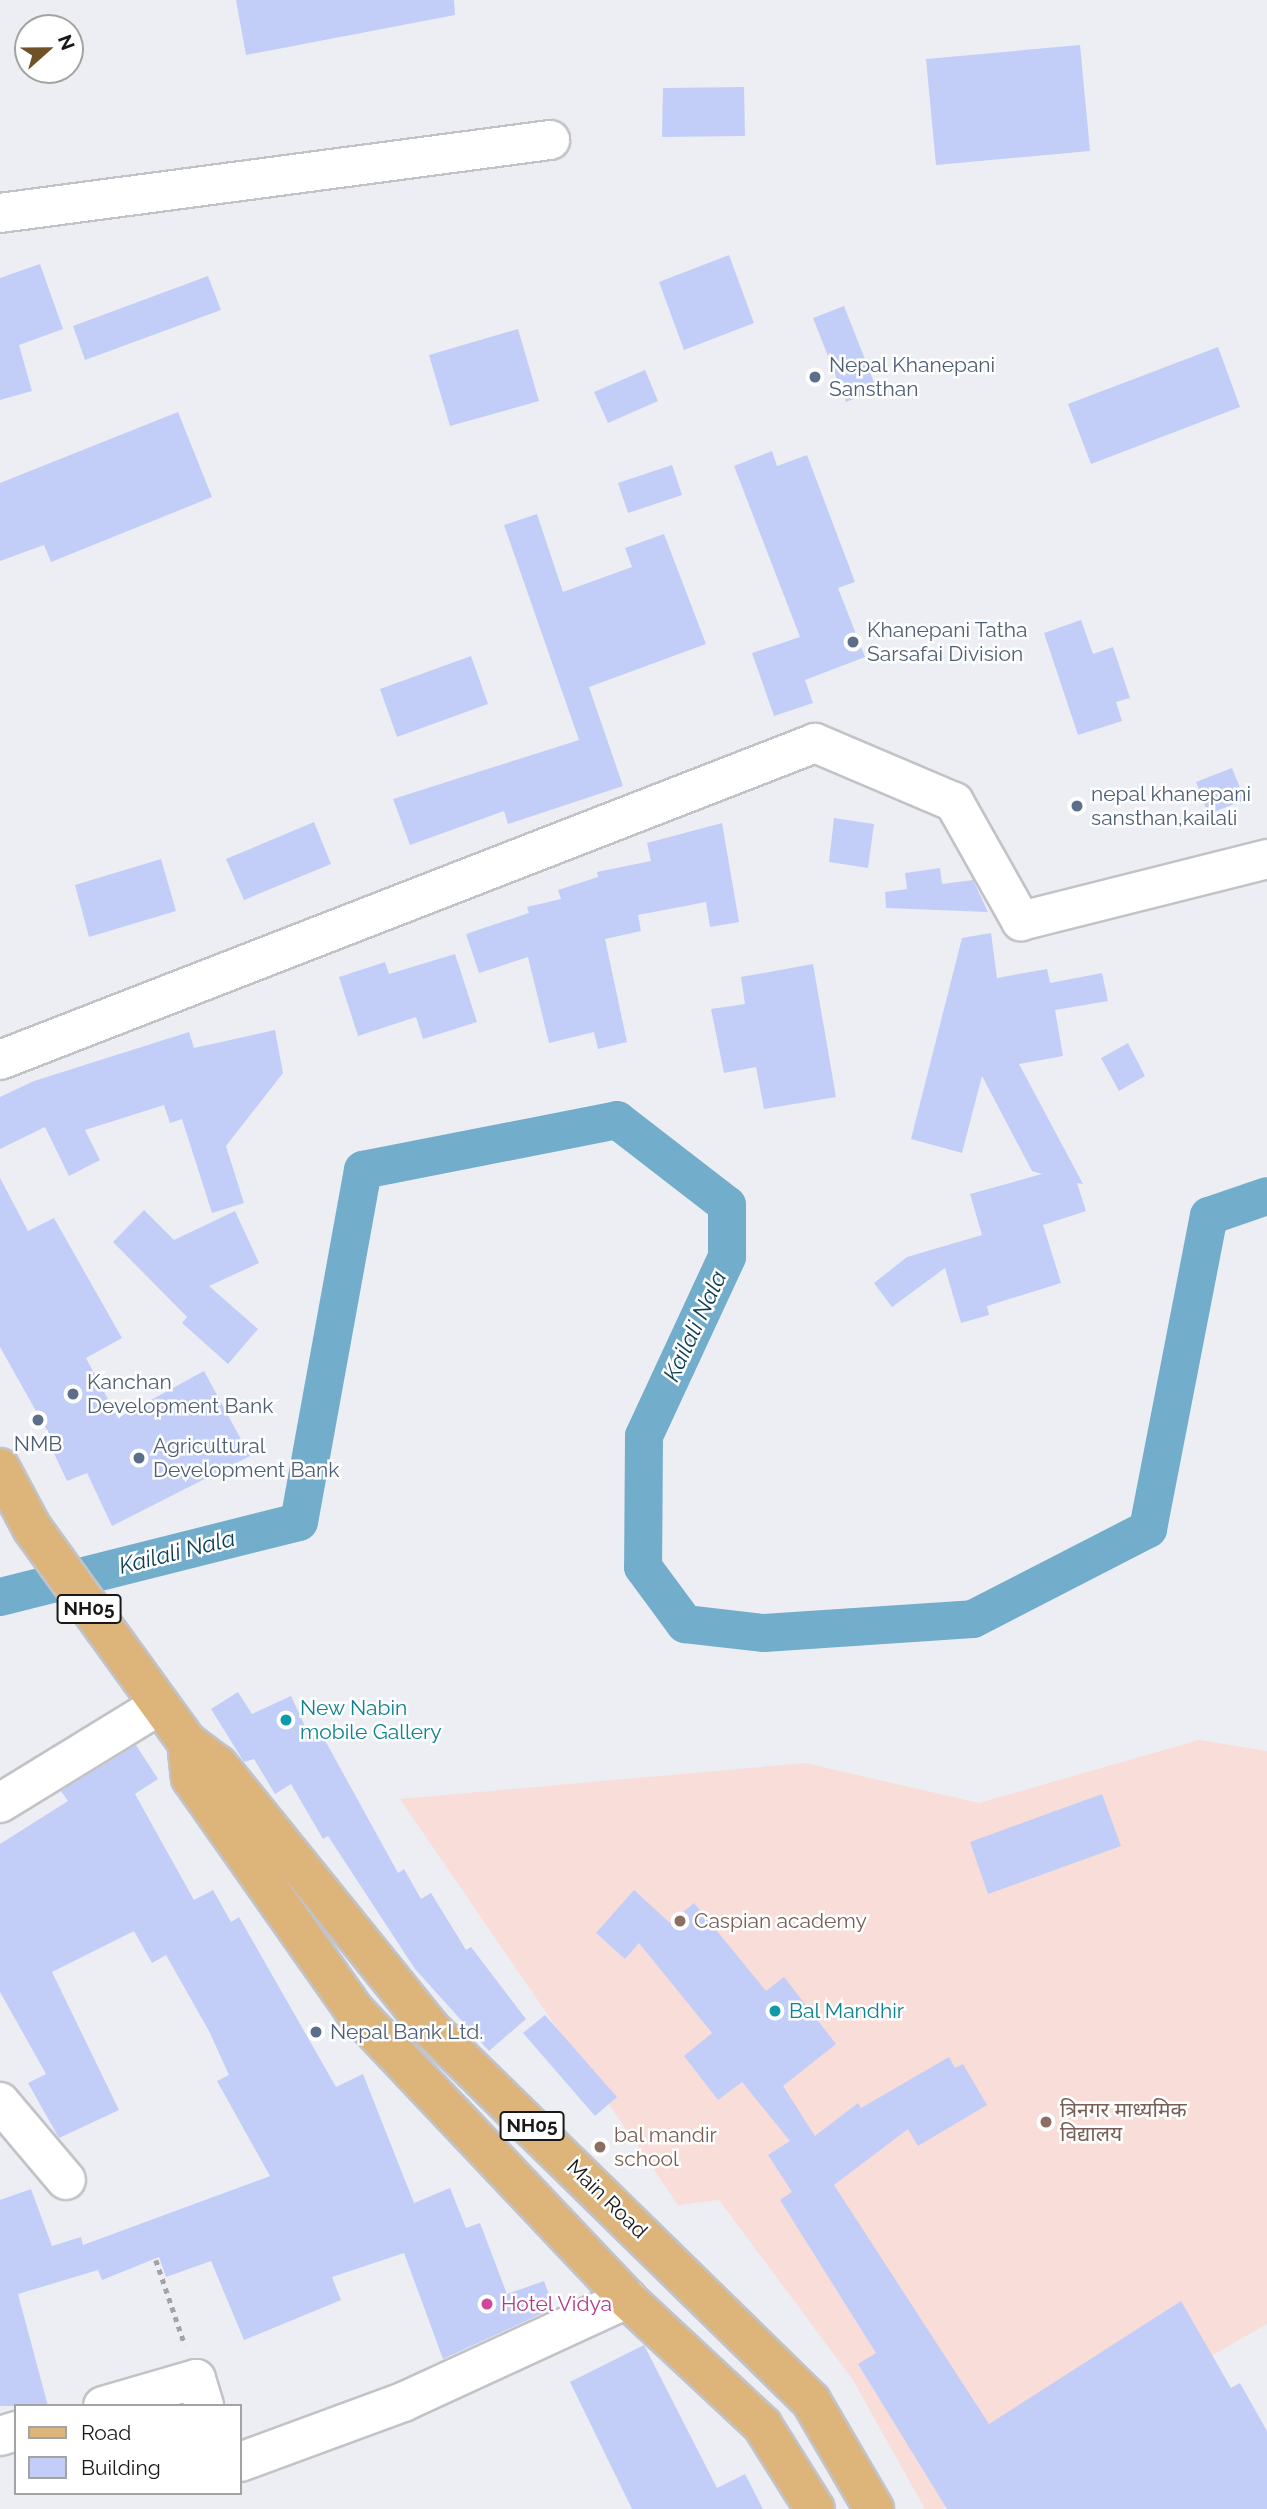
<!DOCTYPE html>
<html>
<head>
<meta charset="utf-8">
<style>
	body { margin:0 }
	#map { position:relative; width:1267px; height:2509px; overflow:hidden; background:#eceef3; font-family:Raleway,"Noto Sans Devanagari",sans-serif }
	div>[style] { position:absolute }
	.education>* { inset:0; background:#f8ddd9 }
	.canal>* { height:38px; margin:-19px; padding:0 19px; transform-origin:19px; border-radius:19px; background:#73adcc }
	.building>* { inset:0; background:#c2cef8 }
	.path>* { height:4.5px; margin-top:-2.25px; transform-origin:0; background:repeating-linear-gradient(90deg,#a2a3a7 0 5px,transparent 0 10px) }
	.roads { filter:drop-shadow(2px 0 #c2c3c8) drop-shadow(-2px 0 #c2c3c8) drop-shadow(0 2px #c2c3c8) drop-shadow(0 -2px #c2c3c8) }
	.minor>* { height:38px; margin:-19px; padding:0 19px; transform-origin:19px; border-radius:19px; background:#fff }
	.major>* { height:38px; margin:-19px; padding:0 19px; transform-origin:19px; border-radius:19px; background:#ddb47a }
	.dots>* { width:19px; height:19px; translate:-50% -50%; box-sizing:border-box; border:4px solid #fff; border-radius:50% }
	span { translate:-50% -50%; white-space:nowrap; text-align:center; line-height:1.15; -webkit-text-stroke:5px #fff; paint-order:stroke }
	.shield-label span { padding:2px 5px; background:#fff; border:2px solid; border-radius:5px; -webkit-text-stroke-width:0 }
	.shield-label { font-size:19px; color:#18181a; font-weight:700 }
	.service-label { font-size:21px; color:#4e5e75 }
	.left { translate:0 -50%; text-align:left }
	.culture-label { font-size:21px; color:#0d838f }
	.education-label { font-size:21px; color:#785e54 }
	.street-label { font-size:21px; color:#18181a }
	.hotel-label { font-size:21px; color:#b23c85 }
	.water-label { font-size:23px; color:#0b3e54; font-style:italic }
	.legend { position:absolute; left:14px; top:2404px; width:228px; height:91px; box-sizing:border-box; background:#fff; border:2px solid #a3a3a3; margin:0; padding:9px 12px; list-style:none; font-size:21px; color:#18181a }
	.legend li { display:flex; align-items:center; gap:14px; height:35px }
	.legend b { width:35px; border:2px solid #a3a3a3 }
	.north { position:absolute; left:14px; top:14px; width:70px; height:70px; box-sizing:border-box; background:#fff; border:2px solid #a3a3a3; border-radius:50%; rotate:69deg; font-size:19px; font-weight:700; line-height:28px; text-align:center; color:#18181a }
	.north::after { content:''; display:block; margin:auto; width:24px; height:32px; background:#6f5326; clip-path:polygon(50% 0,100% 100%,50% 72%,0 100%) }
</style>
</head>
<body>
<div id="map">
	<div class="education">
		<i style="clip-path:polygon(1199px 1740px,1267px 1751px,1267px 2324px,942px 2509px,925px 2509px,853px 2380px,719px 2200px,678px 2205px,400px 1799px,805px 1763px,979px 1803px)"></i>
	</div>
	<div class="canal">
		<i style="left:0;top:1597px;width:308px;rotate:-14.1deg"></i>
		<i style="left:299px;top:1522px;width:358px;rotate:-79.7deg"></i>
		<i style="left:363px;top:1170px;width:259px;rotate:-11.1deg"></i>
		<i style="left:617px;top:1120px;width:139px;rotate:37.7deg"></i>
		<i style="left:727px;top:1205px;width:52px;rotate:90deg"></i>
		<i style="left:727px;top:1257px;width:197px;rotate:114.9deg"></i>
		<i style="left:644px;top:1436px;width:131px;rotate:90.4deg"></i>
		<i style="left:643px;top:1567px;width:71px;rotate:53.6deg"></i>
		<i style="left:685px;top:1624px;width:80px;rotate:6.5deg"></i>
		<i style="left:764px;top:1633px;width:209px;rotate:-3.8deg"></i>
		<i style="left:973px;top:1619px;width:197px;rotate:-27.2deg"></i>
		<i style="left:1148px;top:1529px;width:319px;rotate:-79deg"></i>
		<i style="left:1209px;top:1216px;width:61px;rotate:-19deg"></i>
	</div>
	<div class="building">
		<i style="clip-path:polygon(236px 0,454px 0,455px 15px,246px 55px)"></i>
		<i style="clip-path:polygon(1080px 45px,1090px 151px,936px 165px,926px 59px)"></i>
		<i style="clip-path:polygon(744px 87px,745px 136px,662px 137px,663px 88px)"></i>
		<i style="clip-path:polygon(729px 255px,754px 323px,684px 350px,659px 282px)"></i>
		<i style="clip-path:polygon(40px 264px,63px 329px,19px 345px,32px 391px,0 400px,0 278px)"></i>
		<i style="clip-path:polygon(208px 276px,221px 310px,85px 360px,73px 326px)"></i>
		<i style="clip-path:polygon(844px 306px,877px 390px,846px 402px,813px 318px)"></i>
		<i style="clip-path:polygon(518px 329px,539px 401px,450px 426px,429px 355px)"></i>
		<i style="clip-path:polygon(1218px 347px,1240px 407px,1091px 464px,1068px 404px)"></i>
		<i style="clip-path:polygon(645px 370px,658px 401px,608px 423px,594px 392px)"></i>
		<i style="clip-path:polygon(178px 412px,212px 497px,51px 562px,44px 545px,0 561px,0 483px)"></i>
		<i style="clip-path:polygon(772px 451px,777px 466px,807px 455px,855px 582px,838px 588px,865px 657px,805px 680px,813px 703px,774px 716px,752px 653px,800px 637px,734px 466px)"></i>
		<i style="clip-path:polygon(672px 465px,682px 495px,628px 513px,618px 483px)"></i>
		<i style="clip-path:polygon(537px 514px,563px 592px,632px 567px,625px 548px,664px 534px,706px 644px,589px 687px,623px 786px,508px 824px,504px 811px,410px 845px,393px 799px,579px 740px,504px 525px)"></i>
		<i style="clip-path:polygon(1081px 620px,1093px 654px,1113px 647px,1130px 698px,1116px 702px,1122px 721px,1078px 735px,1044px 633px)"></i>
		<i style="clip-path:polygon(471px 656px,488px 704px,397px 737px,380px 689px)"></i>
		<i style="clip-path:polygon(1232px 768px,1245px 800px,1208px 814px,1196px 782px)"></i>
		<i style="clip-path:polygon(834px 818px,874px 824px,868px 868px,829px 862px)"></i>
		<i style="clip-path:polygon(314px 822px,331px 864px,244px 900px,226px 859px)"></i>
		<i style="clip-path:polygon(722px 823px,739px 922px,710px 927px,706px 902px,638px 915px,641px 931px,605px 939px,627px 1042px,598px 1049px,594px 1032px,549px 1043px,528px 957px,479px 973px,466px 934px,529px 913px,527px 907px,561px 899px,558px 890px,598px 877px,597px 872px,651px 861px,647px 843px)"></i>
		<i style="clip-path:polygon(161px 859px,176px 911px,89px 937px,75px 885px)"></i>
		<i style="clip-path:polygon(940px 868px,942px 884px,973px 880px,988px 912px,886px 908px,885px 892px,907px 889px,905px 873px)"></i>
		<i style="clip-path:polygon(991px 933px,997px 978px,1047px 969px,1050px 983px,1102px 973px,1108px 1001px,1055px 1010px,1063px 1056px,1019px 1064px,1083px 1184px,1077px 1183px,1086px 1211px,1043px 1225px,1061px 1283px,987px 1306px,989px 1315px,961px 1323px,945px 1268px,892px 1307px,874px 1283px,907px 1257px,982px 1235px,970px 1194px,1042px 1174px,1032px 1171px,982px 1076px,962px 1153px,911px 1139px,962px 938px)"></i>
		<i style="clip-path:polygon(455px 954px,477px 1022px,423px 1039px,416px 1017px,358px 1036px,339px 977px,385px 962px,389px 974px)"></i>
		<i style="clip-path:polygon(813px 964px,836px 1097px,764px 1109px,756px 1067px,724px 1073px,711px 1009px,745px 1004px,741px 977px)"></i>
		<i style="clip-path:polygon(275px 1030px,283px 1073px,226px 1146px,244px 1203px,212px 1213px,182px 1119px,170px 1123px,164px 1105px,85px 1130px,100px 1160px,69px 1176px,45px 1127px,0 1149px,0 1097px,34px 1081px,189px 1032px,194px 1048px)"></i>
		<i style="clip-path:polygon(1128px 1043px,1145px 1076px,1119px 1091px,1101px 1058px)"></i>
		<i style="clip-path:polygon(0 1178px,28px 1231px,54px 1218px,122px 1338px,86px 1358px,118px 1418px,204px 1371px,250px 1456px,112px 1526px,87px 1473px,67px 1481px,50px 1445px,54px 1443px,0 1347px)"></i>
		<i style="clip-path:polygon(144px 1210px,174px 1240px,235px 1211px,259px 1263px,209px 1286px,258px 1329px,228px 1364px,182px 1323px,187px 1317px,113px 1242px)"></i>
		<i style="clip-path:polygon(238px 1692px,252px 1714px,291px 1696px,311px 1739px,321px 1733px,398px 1873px,404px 1869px,421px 1899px,431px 1893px,466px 1950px,471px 1947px,526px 2019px,489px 2051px,415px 1969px,328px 1836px,323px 1839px,291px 1784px,275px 1794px,254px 1759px,244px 1762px,211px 1709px)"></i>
		<i style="clip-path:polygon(136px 1745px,158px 1779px,135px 1794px,194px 1900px,213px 1890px,231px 1922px,239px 1917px,336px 2087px,363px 2074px,414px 2203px,450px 2188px,466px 2228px,480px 2223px,507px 2294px,544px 2281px,554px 2308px,443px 2359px,404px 2253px,332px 2277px,341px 2300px,244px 2340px,211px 2261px,166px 2277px,159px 2257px,102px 2280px,98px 2270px,18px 2294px,48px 2406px,0 2406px,0 2200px,31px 2189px,52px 2246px,81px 2237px,83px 2245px,270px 2176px,217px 2081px,229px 2075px,209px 2031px,166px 1955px,152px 1963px,134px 1931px,52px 1972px,119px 2110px,59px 2138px,28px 2083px,46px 2074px,0 1992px,0 1844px,68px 1801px,61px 1791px)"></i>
		<i style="clip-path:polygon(1102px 1794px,1121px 1846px,988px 1894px,970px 1842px)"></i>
		<i style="clip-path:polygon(634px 1890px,670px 1923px,694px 1903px,766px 1991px,784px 1977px,836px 2044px,783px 2086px,815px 2136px,858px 2103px,861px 2108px,949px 2057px,955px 2068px,963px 2064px,987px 2105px,918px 2146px,908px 2129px,834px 2185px,989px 2424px,1181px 2301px,1231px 2388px,1240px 2383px,1267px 2431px,1267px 2509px,947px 2509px,858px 2364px,876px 2353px,780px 2200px,792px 2192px,768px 2155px,790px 2141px,742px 2082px,718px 2100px,684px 2056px,712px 2033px,639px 1943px,625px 1959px,596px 1933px)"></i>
		<i style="clip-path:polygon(545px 2015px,617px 2097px,595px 2116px,523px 2033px)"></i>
		<i style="clip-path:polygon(644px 2345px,717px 2488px,745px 2474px,763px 2509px,632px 2509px,570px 2382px)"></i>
	</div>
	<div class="path">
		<i style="left:156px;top:2260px;width:90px;rotate:71.2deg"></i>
	</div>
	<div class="roads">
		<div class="minor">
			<i style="left:0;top:213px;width:555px;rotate:-7.56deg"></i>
			<i style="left:0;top:1060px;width:874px;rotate:-21.25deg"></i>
			<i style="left:815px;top:743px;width:151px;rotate:23deg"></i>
			<i style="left:954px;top:802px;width:137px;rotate:60.6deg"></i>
			<i style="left:1021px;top:921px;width:254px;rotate:-14.1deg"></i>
			<i style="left:0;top:1803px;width:185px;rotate:-31.5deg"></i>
			<i style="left:0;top:2102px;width:102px;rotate:49.8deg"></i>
			<i style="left:103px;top:2406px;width:97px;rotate:-16.2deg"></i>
			<i style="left:196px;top:2379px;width:28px;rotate:73deg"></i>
			<i style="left:0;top:2436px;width:17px;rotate:-17deg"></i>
			<i style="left:240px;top:2462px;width:174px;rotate:-20.2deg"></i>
			<i style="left:403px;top:2402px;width:247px;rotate:-24.7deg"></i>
		</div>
		<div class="major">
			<i style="left:0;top:1468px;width:68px;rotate:61.9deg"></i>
			<i style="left:32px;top:1528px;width:264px;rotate:54.1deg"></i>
			<i style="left:187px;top:1742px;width:39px;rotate:37deg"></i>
			<i style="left:218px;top:1765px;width:338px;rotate:51.1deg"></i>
			<i style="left:430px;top:2028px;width:533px;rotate:44.39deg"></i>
			<i style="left:811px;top:2401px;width:125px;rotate:59.7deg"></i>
			<i style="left:187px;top:1742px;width:36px;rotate:84deg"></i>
			<i style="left:191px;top:1778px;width:284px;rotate:54.9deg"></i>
			<i style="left:354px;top:2010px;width:398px;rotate:46.6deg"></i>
			<i style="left:627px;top:2299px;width:185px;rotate:43deg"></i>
			<i style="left:762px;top:2425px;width:99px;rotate:57.8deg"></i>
		</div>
	</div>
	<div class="dots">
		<i style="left:815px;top:377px;background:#5c6f8a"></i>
		<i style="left:853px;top:642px;background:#5c6f8a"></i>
		<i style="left:1077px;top:806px;background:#5c6f8a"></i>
		<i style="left:73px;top:1394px;background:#5c6f8a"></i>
		<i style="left:38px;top:1420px;background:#5c6f8a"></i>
		<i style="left:139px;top:1458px;background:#5c6f8a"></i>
		<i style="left:286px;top:1720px;background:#0f9aa8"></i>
		<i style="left:680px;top:1921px;background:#8d6e63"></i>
		<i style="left:775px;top:2011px;background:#0f9aa8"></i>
		<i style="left:316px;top:2032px;background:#5c6f8a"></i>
		<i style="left:1046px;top:2122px;background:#8d6e63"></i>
		<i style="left:600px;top:2147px;background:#8d6e63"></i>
		<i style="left:487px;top:2304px;background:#d1479c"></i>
	</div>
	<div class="shield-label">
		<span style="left:89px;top:1609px">NH05</span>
		<span style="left:532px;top:2126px">NH05</span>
	</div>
	<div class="service-label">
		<span class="left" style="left:829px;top:377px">Nepal Khanepani<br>Sansthan</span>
		<span class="left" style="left:867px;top:642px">Khanepani Tatha<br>Sarsafai Division</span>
		<span class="left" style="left:1091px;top:806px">nepal khanepani<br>sansthan,kailali</span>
		<span class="left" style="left:87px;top:1394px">Kanchan<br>Development Bank</span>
		<span style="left:38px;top:1444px">NMB</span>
		<span class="left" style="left:153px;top:1458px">Agricultural<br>Development Bank</span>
		<span class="left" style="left:330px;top:2032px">Nepal Bank Ltd.</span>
	</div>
	<div class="culture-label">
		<span class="left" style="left:300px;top:1720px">New Nabin<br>mobile Gallery</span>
		<span class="left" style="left:789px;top:2011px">Bal Mandhir</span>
	</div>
	<div class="education-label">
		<span class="left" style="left:694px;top:1921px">Caspian academy</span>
		<span class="left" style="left:1060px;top:2122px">त्रिनगर माध्यमिक<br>विद्यालय</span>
		<span class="left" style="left:614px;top:2147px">bal mandir<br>school</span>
	</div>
	<div class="street-label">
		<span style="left:607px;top:2199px;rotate:44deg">Main Road</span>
	</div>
	<div class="hotel-label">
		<span class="left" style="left:501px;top:2304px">Hotel Vidya</span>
	</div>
	<div class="water-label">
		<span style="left:695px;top:1326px;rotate:-65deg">Kailali Nala</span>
		<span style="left:177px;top:1552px;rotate:-14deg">Kailali Nala</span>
	</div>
	<ul class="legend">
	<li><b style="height:9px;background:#ddb47a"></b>Road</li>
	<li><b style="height:19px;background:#c2cef8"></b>Building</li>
	</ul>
	<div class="north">N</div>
</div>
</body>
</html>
